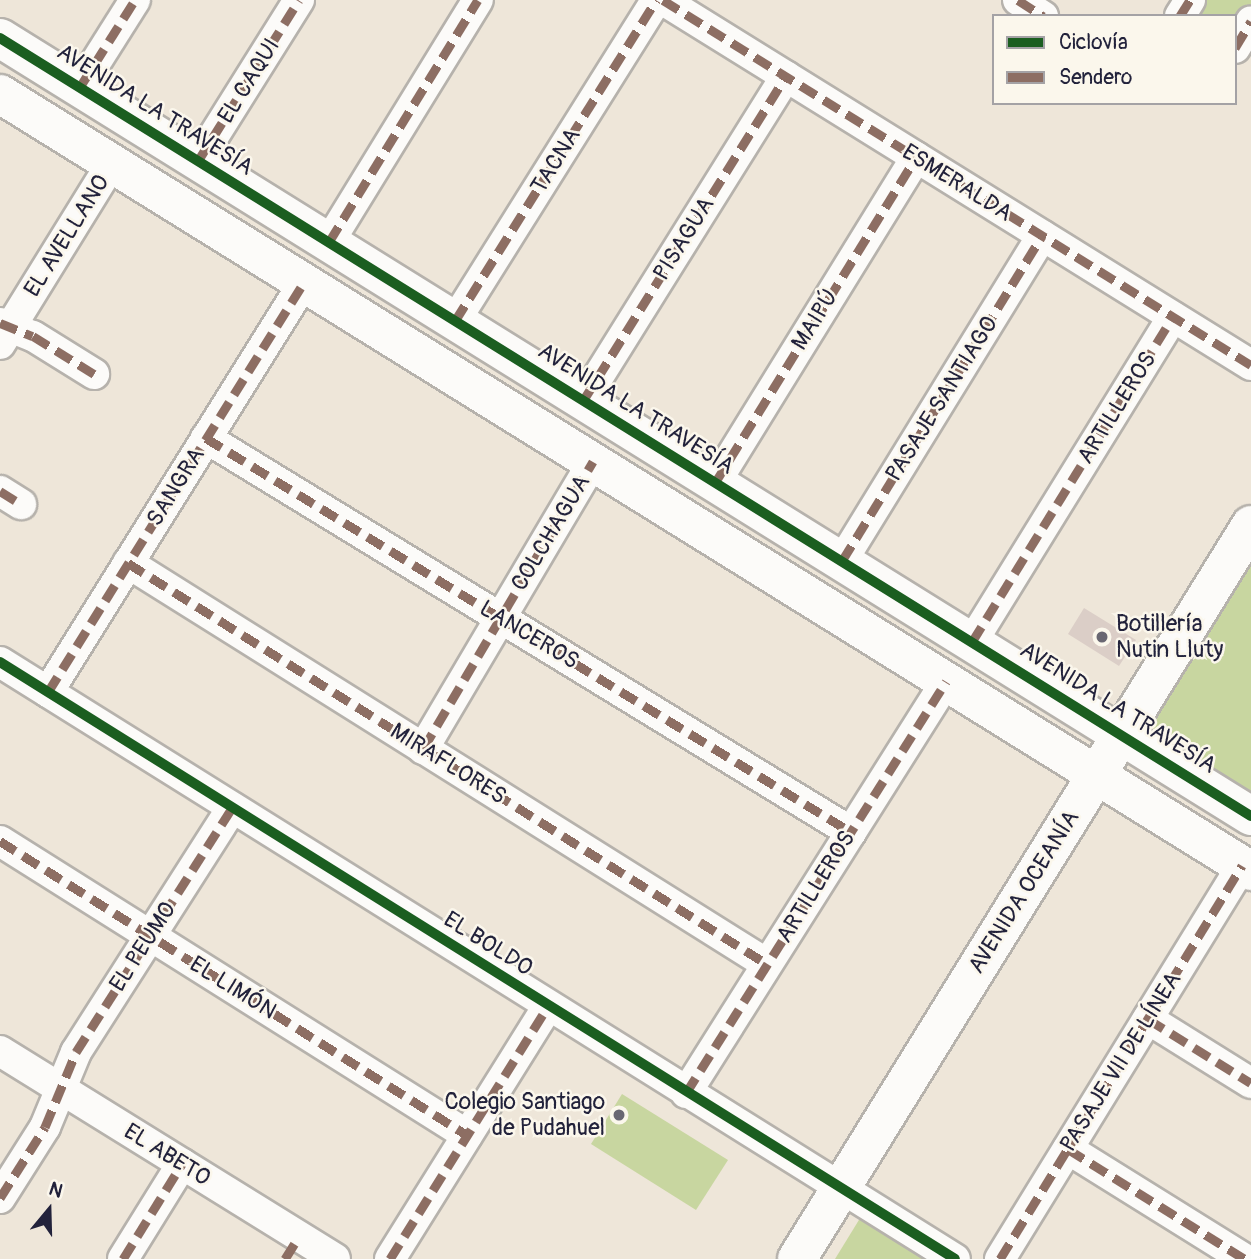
<!DOCTYPE html>
<html>
<head>
<meta charset="utf-8">
<style>
	body { margin:0 }
	#map { position:relative; width:1251px; height:1259px; overflow:hidden; background:#eee6d9; font-family:Pangolin,sans-serif }
	div>[style] { position:absolute }
	.green>* { inset:0; background:#c8d6a0 }
	.building>* { inset:0; background:#dbcec7 }
	.roads { filter:drop-shadow(2px 0 #b6b2ac) drop-shadow(-2px 0 #b6b2ac) drop-shadow(0 2px #b6b2ac) drop-shadow(0 -2px #b6b2ac) }
	.minor>* { height:30px; margin:-15px; padding:0 15px; transform-origin:15px; border-radius:15px; background:#fcfbf9 }
	.tertiary>* { height:38px; margin:-19px; padding:0 19px; transform-origin:19px; border-radius:19px; background:#fcfbf9 }
	.quiet>* { height:9px; margin-top:-4.5px; transform-origin:0; background:repeating-linear-gradient(90deg,#8d6e63 0 18px,transparent 0 27px) }
	.cycleway>* { height:10px; margin:-5px; padding:0 5px; transform-origin:5px; border-radius:5px; background:#1b5e20 }
	.dots>* { width:19px; height:19px; translate:-50% -50%; box-sizing:border-box; border:4px solid #fbf7ec; border-radius:50% }
	span { translate:-50% -50%; white-space:nowrap; text-align:center; line-height:1.15; -webkit-text-stroke:5px #fbf7ec; paint-order:stroke }
	.street-label { font-size:23px; color:#22223b }
	.poi-label { font-size:23px; color:#22223b }
	.left { translate:0 -50%; text-align:left }
	.right { translate:-100% -50%; text-align:right }
	.legend { position:absolute; left:992px; top:14px; width:245px; height:91px; box-sizing:border-box; background:#fbf7ec; border:2px solid #a4a2a5; margin:0; padding:9px 12px; list-style:none; font-size:21px; color:#22223b }
	.legend li { display:flex; align-items:center; gap:14px; height:35px }
	.legend b { width:35px; border:2px solid #a4a2a5 }
	.north { position:absolute; left:14px; top:1175px; width:70px; height:70px; -webkit-text-stroke:5px #fbf7ec; paint-order:stroke; rotate:19deg; font-size:19px; font-weight:700; line-height:28px; text-align:center; color:#22223b }
	.north::after { content:''; display:block; margin:auto; width:24px; height:32px; background:#22223b; clip-path:polygon(50% 0,100% 100%,50% 72%,0 100%) }
</style>
</head>
<body>
<div id="map">
	<div class="green">
		<i style="clip-path:polygon(1201px 0,1251px 0,1251px 11px,1235px 44px,1235px 16px,1192px 16px)"></i>
		<i style="clip-path:polygon(1251px 561px,1251px 795px,1147px 724px)"></i>
		<i style="clip-path:polygon(622px 1094px,728px 1160px,696px 1210px,591px 1144px)"></i>
		<i style="clip-path:polygon(862px 1215px,934px 1259px,835px 1259px)"></i>
	</div>
	<div class="building">
		<i style="clip-path:polygon(1084px 608px,1136px 640px,1119px 666px,1068px 634px)"></i>
	</div>
	<div class="roads">
		<div class="minor">
			<i style="left:663px;top:0;width:692px;rotate:31.83deg"></i>
			<i style="left:1018px;top:0;width:30px;rotate:33deg"></i>
			<i style="left:1180px;top:16px;width:19px;rotate:-58deg"></i>
			<i style="left:1235px;top:48px;width:31px;rotate:-59deg"></i>
			<i style="left:80px;top:87px;width:103px;rotate:-57.7deg"></i>
			<i style="left:198px;top:161px;width:190px;rotate:-57.9deg"></i>
			<i style="left:329px;top:242px;width:284px;rotate:-58.4deg"></i>
			<i style="left:455px;top:321px;width:379px;rotate:-57.9deg"></i>
			<i style="left:0;top:323px;width:35px;rotate:22deg"></i>
			<i style="left:33px;top:336px;width:72px;rotate:31.9deg"></i>
			<i style="left:0;top:344px;width:213px;rotate:-58.3deg"></i>
			<i style="left:583px;top:401px;width:383px;rotate:-58deg"></i>
			<i style="left:206px;top:438px;width:756px;rotate:31.42deg"></i>
			<i style="left:715px;top:483px;width:383px;rotate:-58.3deg"></i>
			<i style="left:0;top:491px;width:25px;rotate:32deg"></i>
			<i style="left:842px;top:561px;width:382px;rotate:-58.4deg"></i>
			<i style="left:128px;top:563px;width:754px;rotate:32.11deg"></i>
			<i style="left:972px;top:642px;width:382px;rotate:-58.3deg"></i>
			<i style="left:0;top:662px;width:1126px;rotate:32.01deg"></i>
			<i style="left:48px;top:692px;width:483px;rotate:-58deg"></i>
			<i style="left:423px;top:749px;width:334px;rotate:-59.4deg"></i>
			<i style="left:0;top:841px;width:552px;rotate:32.19deg"></i>
			<i style="left:1148px;top:1019px;width:121px;rotate:31.9deg"></i>
			<i style="left:0;top:1051px;width:394px;rotate:31.8deg"></i>
			<i style="left:686px;top:1093px;width:487px;rotate:-57.7deg"></i>
			<i style="left:1068px;top:1149px;width:208px;rotate:31.9deg"></i>
			<i style="left:0;top:1198px;width:84px;rotate:-57.6deg"></i>
			<i style="left:45px;top:1127px;width:81px;rotate:-67.5deg"></i>
			<i style="left:76px;top:1052px;width:290px;rotate:-57.4deg"></i>
			<i style="left:123px;top:1259px;width:112px;rotate:-58.2deg"></i>
			<i style="left:390px;top:1259px;width:298px;rotate:-58deg"></i>
			<i style="left:1000px;top:1259px;width:462px;rotate:-58.4deg"></i>
		</div>
		<div class="tertiary">
			<i style="left:0;top:38px;width:1473px;rotate:31.88deg"></i>
			<i style="left:0;top:94px;width:1473px;rotate:31.84deg"></i>
			<i style="left:797px;top:1259px;width:863px;rotate:-58.26deg"></i>
		</div>
	</div>
	<div class="quiet">
		<i style="left:663px;top:0;width:692px;rotate:31.83deg"></i>
		<i style="left:1018px;top:0;width:30px;rotate:33deg"></i>
		<i style="left:1180px;top:16px;width:19px;rotate:-58deg"></i>
		<i style="left:1235px;top:48px;width:31px;rotate:-59deg"></i>
		<i style="left:80px;top:87px;width:103px;rotate:-57.7deg"></i>
		<i style="left:198px;top:161px;width:190px;rotate:-57.9deg"></i>
		<i style="left:329px;top:242px;width:284px;rotate:-58.4deg"></i>
		<i style="left:455px;top:321px;width:379px;rotate:-57.9deg"></i>
		<i style="left:0;top:323px;width:35px;rotate:22deg"></i>
		<i style="left:33px;top:336px;width:72px;rotate:31.9deg"></i>
		<i style="left:583px;top:401px;width:383px;rotate:-58deg"></i>
		<i style="left:206px;top:438px;width:756px;rotate:31.42deg"></i>
		<i style="left:715px;top:483px;width:383px;rotate:-58.3deg"></i>
		<i style="left:0;top:491px;width:25px;rotate:32deg"></i>
		<i style="left:842px;top:561px;width:382px;rotate:-58.4deg"></i>
		<i style="left:128px;top:563px;width:754px;rotate:32.11deg"></i>
		<i style="left:972px;top:642px;width:382px;rotate:-58.3deg"></i>
		<i style="left:48px;top:692px;width:483px;rotate:-58deg"></i>
		<i style="left:423px;top:749px;width:334px;rotate:-59.4deg"></i>
		<i style="left:0;top:841px;width:552px;rotate:32.19deg"></i>
		<i style="left:1148px;top:1019px;width:121px;rotate:31.9deg"></i>
		<i style="left:686px;top:1093px;width:487px;rotate:-57.7deg"></i>
		<i style="left:1068px;top:1149px;width:208px;rotate:31.9deg"></i>
		<i style="left:0;top:1198px;width:84px;rotate:-57.6deg"></i>
		<i style="left:45px;top:1127px;width:81px;rotate:-67.5deg"></i>
		<i style="left:76px;top:1052px;width:290px;rotate:-57.4deg"></i>
		<i style="left:123px;top:1259px;width:112px;rotate:-58.2deg"></i>
		<i style="left:285px;top:1259px;width:26px;rotate:-58deg"></i>
		<i style="left:390px;top:1259px;width:298px;rotate:-58deg"></i>
		<i style="left:1000px;top:1259px;width:462px;rotate:-58.4deg"></i>
	</div>
	<div class="cycleway">
		<i style="left:0;top:38px;width:1473px;rotate:31.88deg"></i>
		<i style="left:0;top:662px;width:1126px;rotate:32.01deg"></i>
	</div>
	<div class="dots">
		<i style="left:1102px;top:637px;background:#696772"></i>
		<i style="left:619px;top:1115px;background:#696772"></i>
	</div>
	<div class="street-label">
		<span style="left:249px;top:81px;rotate:-58deg">EL CAQUI</span>
		<span style="left:155px;top:110px;rotate:32deg">AVENIDA LA TRAVESÍA</span>
		<span style="left:556px;top:161px;rotate:-58deg">TACNA</span>
		<span style="left:957px;top:183px;rotate:32deg">ESMERALDA</span>
		<span style="left:67px;top:236px;rotate:-58deg">EL AVELLANO</span>
		<span style="left:684px;top:239px;rotate:-58deg">PISAGUA</span>
		<span style="left:815px;top:320px;rotate:-58deg">MAIPÚ</span>
		<span style="left:942px;top:399px;rotate:-58deg">PASAJE SANTIAGO</span>
		<span style="left:1117px;top:408px;rotate:-58deg">ARTILLEROS</span>
		<span style="left:636px;top:409px;rotate:32deg">AVENIDA LA TRAVESÍA</span>
		<span style="left:176px;top:487px;rotate:-58deg">SANGRA</span>
		<span style="left:551px;top:533px;rotate:-59deg">COLCHAGUA</span>
		<span style="left:529px;top:635px;rotate:31deg">LANCEROS</span>
		<span style="left:1118px;top:708px;rotate:32deg">AVENIDA LA TRAVESÍA</span>
		<span style="left:448px;top:764px;rotate:32deg">MIRAFLORES</span>
		<span style="left:816px;top:887px;rotate:-58deg">ARTILLEROS</span>
		<span style="left:1024px;top:892px;rotate:-58deg">AVENIDA OCEANÍA</span>
		<span style="left:488px;top:944px;rotate:32deg">EL BOLDO</span>
		<span style="left:143px;top:947px;rotate:-57deg">EL PEUMO</span>
		<span style="left:233px;top:988px;rotate:32deg">EL LIMÓN</span>
		<span style="left:1121px;top:1062px;rotate:-58deg">PASAJE VII DE LÍNEA</span>
		<span style="left:167px;top:1155px;rotate:32deg">EL ABETO</span>
	</div>
	<div class="poi-label">
		<span class="left" style="left:1116px;top:637px">Botillería<br>Nutin Lluty</span>
		<span class="right" style="left:605px;top:1115px">Colegio Santiago<br>de Pudahuel</span>
	</div>
	<ul class="legend">
	<li><b style="height:9px;background:#1b5e20"></b>Ciclovía</li>
	<li><b style="height:9px;background:#8d6e63"></b>Sendero</li>
	</ul>
	<div class="north">N</div>
</div>
</body>
</html>
